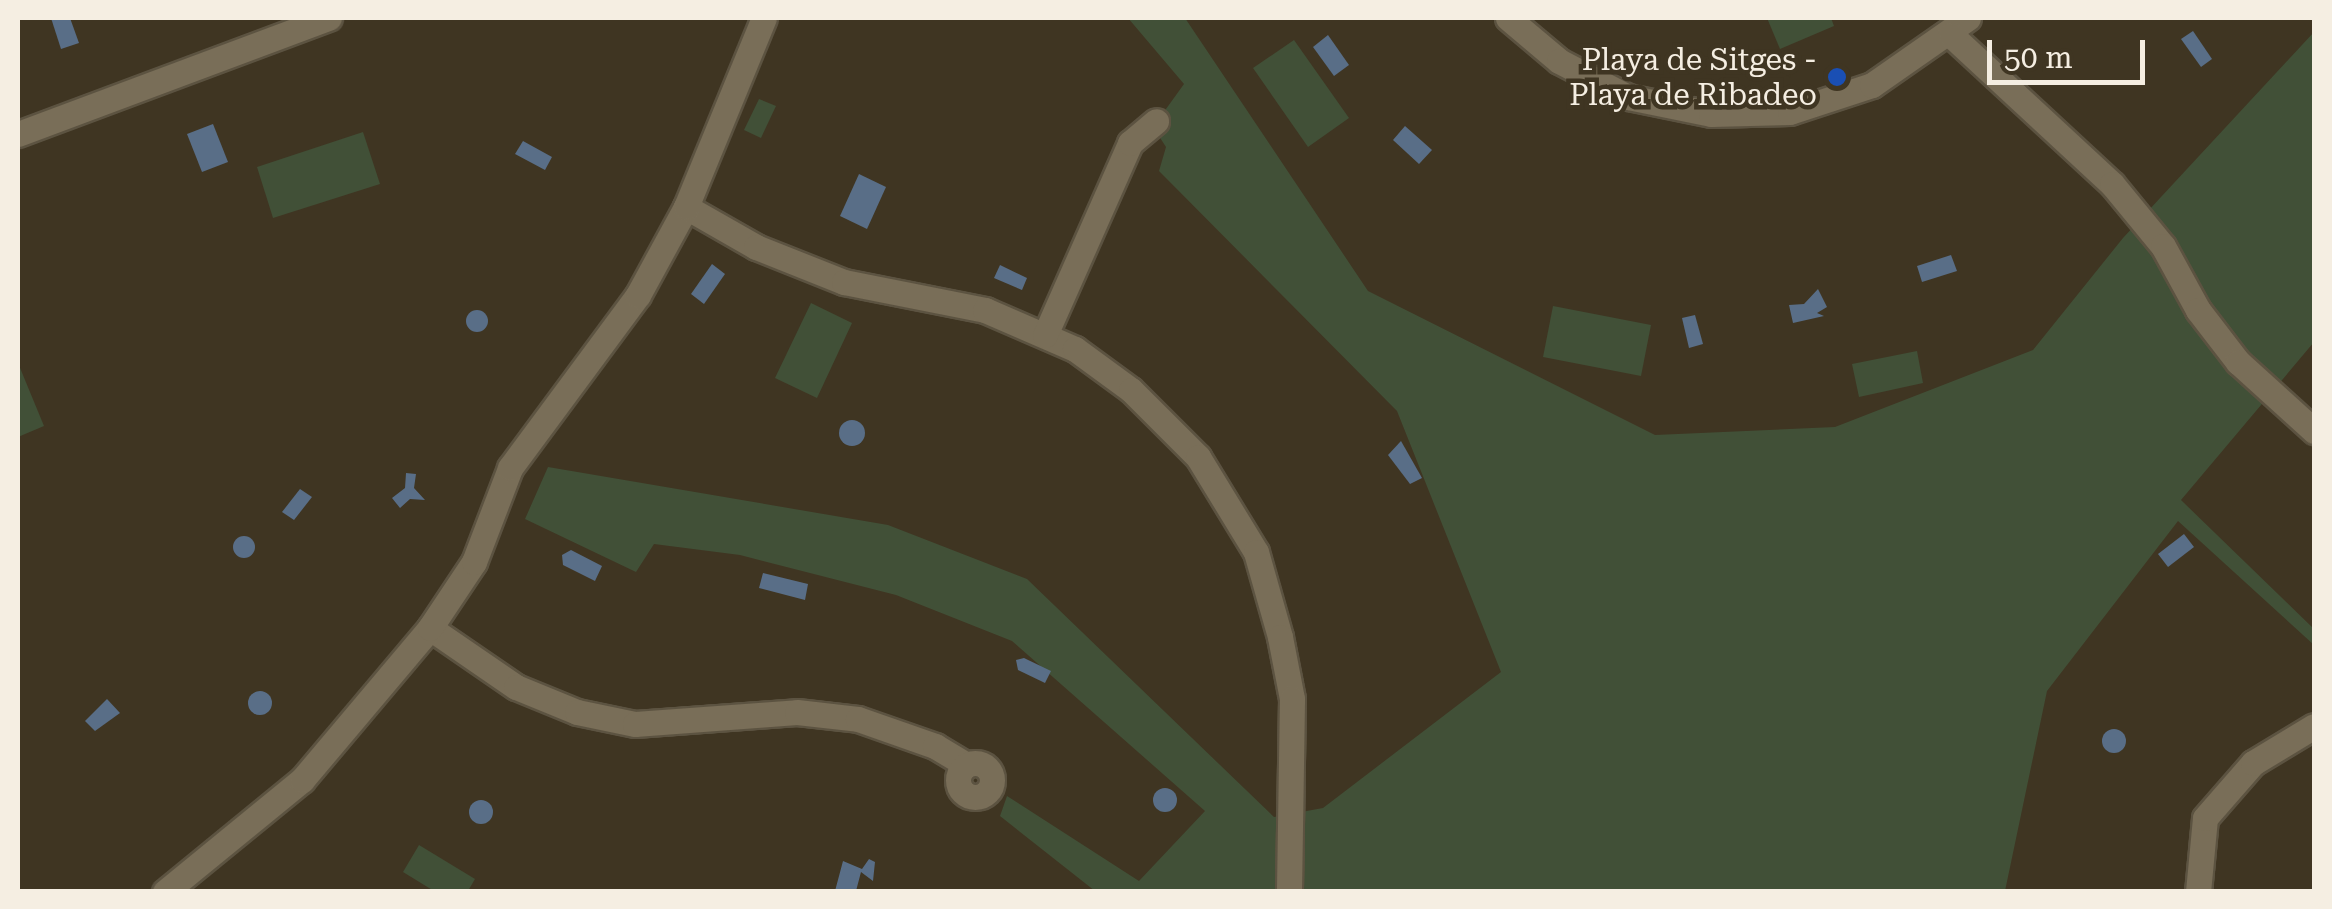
<!DOCTYPE html>
<html>
<head>
<meta charset="utf-8">
<style>
	body { margin:0 }
	#map { position:relative; width:2332px; height:909px; overflow:hidden; background:#3f3522; font-family:"Roboto Serif",serif }
	div>[style] { position:absolute }
	.green>* { inset:0; background:#415037 }
	.water>* { inset:0; background:#596e87 }
	.round { border-radius:50% }
	.roads { filter:drop-shadow(2px 0 #5c5341) drop-shadow(-2px 0 #5c5341) drop-shadow(0 2px #5c5341) drop-shadow(0 -2px #5c5341) }
	.street>* { height:25px; margin:-12.5px; padding:0 12.5px; transform-origin:12.5px; border-radius:12.5px; background:#796e58 }
	.street>.ring { margin:-12.5px; padding:0; box-sizing:content-box; background:none; border:25px solid #796e58; border-radius:50% }
	.dots>* { width:28px; height:28px; translate:-50% -50%; box-sizing:border-box; border:5px solid #3f3522; border-radius:50% }
	span { translate:-50% -50%; white-space:nowrap; text-align:center; line-height:1.15; -webkit-text-stroke:9px #3f3522; paint-order:stroke }
	.poi-label { font-size:30px; color:#f5eee2 }
	.right { translate:-100% -50%; text-align:right }
	.frame { position:absolute; inset:0; border:20px solid #f5eee2; pointer-events:none }
	.scale { position:absolute; left:1987px; top:40px; width:158px; height:45px; box-sizing:border-box; border:5px solid #f5eee2; border-top:0; padding-left:12px; font-size:30px; line-height:35px; white-space:nowrap; color:#f5eee2; -webkit-text-stroke:8px #3f3522; paint-order:stroke }
</style>
</head>
<body>
<div id="map">
	<div class="green">
		<i style="clip-path:polygon(1128px 18px,1185px 18px,1368px 291px,1655px 435px,1835px 427px,2033px 350px,2123px 238px,2314px 32px,2314px 342px,2181px 500px,2314px 629px,2314px 645px,2178px 521px,2047px 691px,2005px 891px,1095px 891px,1000px 816px,1007px 796px,1139px 881px,1205px 811px,1012px 641px,896px 595px,740px 555px,654px 544px,636px 572px,525px 519px,548px 467px,888px 525px,1027px 579px,1274px 817px,1323px 808px,1501px 672px,1397px 411px,1159px 171px,1166px 147px,1153px 127px,1184px 84px)"></i>
		<i style="clip-path:polygon(1767px 18px,1831px 18px,1834px 26px,1780px 49px)"></i>
		<i style="clip-path:polygon(1294px 40px,1349px 118px,1308px 147px,1253px 68px)"></i>
		<i style="clip-path:polygon(759px 99px,776px 106px,761px 138px,744px 130px)"></i>
		<i style="clip-path:polygon(363px 132px,380px 184px,273px 218px,257px 167px)"></i>
		<i style="clip-path:polygon(811px 303px,852px 323px,817px 398px,775px 378px)"></i>
		<i style="clip-path:polygon(1553px 306px,1651px 325px,1641px 376px,1543px 357px)"></i>
		<i style="clip-path:polygon(1917px 351px,1923px 383px,1859px 397px,1852px 364px)"></i>
		<i style="clip-path:polygon(18px 363px,44px 426px,18px 437px)"></i>
		<i style="clip-path:polygon(419px 845px,475px 879px,468px 891px,434px 891px,403px 872px)"></i>
	</div>
	<div class="water">
		<i style="clip-path:polygon(51px 18px,70px 18px,79px 43px,61px 49px)"></i>
		<i style="clip-path:polygon(2193px 31px,2212px 59px,2201px 67px,2181px 39px)"></i>
		<i style="clip-path:polygon(1328px 35px,1349px 65px,1334px 76px,1313px 47px)"></i>
		<i style="clip-path:polygon(213px 124px,228px 162px,202px 172px,187px 134px)"></i>
		<i style="clip-path:polygon(1405px 126px,1432px 150px,1419px 164px,1393px 140px)"></i>
		<i style="clip-path:polygon(523px 141px,552px 157px,545px 170px,515px 154px)"></i>
		<i style="clip-path:polygon(859px 174px,886px 187px,867px 229px,840px 216px)"></i>
		<i style="clip-path:polygon(1951px 255px,1957px 271px,1922px 282px,1917px 266px)"></i>
		<i style="clip-path:polygon(712px 264px,725px 274px,704px 304px,691px 294px)"></i>
		<i style="clip-path:polygon(1000px 265px,1027px 278px,1022px 290px,994px 278px)"></i>
		<i style="clip-path:polygon(1818px 289px,1827px 307px,1817px 313px,1824px 316px,1793px 323px,1789px 305px,1804px 304px)"></i>
		<i class="round" style="left:466px;top:310px;width:22px;height:22px"></i>
		<i style="clip-path:polygon(1695px 315px,1703px 344px,1689px 348px,1682px 318px)"></i>
		<i class="round" style="left:839px;top:420px;width:26px;height:26px"></i>
		<i style="clip-path:polygon(1401px 441px,1422px 478px,1410px 484px,1388px 455px)"></i>
		<i style="clip-path:polygon(406px 473px,416px 474px,414px 488px,425px 500px,410px 499px,400px 508px,392px 498px,405px 488px)"></i>
		<i style="clip-path:polygon(300px 489px,312px 497px,294px 520px,282px 512px)"></i>
		<i style="clip-path:polygon(2184px 534px,2194px 547px,2168px 567px,2158px 554px)"></i>
		<i class="round" style="left:233px;top:536px;width:22px;height:22px"></i>
		<i style="clip-path:polygon(571px 550px,602px 566px,595px 581px,563px 565px,562px 555px)"></i>
		<i style="clip-path:polygon(763px 573px,808px 584px,805px 600px,759px 588px)"></i>
		<i style="clip-path:polygon(1024px 658px,1051px 671px,1045px 683px,1018px 670px,1016px 660px)"></i>
		<i class="round" style="left:248px;top:691px;width:24px;height:24px"></i>
		<i style="clip-path:polygon(107px 699px,120px 713px,95px 731px,85px 721px)"></i>
		<i class="round" style="left:2102px;top:729px;width:24px;height:24px"></i>
		<i class="round" style="left:1153px;top:788px;width:24px;height:24px"></i>
		<i class="round" style="left:469px;top:800px;width:24px;height:24px"></i>
		<i style="clip-path:polygon(869px 859px,875px 862px,873px 881px,861px 872px,856px 891px,835px 891px,843px 861px,862px 869px)"></i>
	</div>
	<div class="roads">
		<div class="street">
			<i style="left:1508px;top:18px;width:67px;rotate:40.1deg"></i>
			<i style="left:1559px;top:61px;width:78px;rotate:27.6deg"></i>
			<i style="left:1628px;top:97px;width:85px;rotate:11.6deg"></i>
			<i style="left:1711px;top:114px;width:79px;rotate:-1.5deg"></i>
			<i style="left:1790px;top:112px;width:86px;rotate:-18.2deg"></i>
			<i style="left:1872px;top:85px;width:117px;rotate:-34.9deg"></i>
			<i style="left:1951px;top:35px;width:219px;rotate:42.8deg"></i>
			<i style="left:2112px;top:184px;width:80px;rotate:50.6deg"></i>
			<i style="left:2163px;top:246px;width:73px;rotate:61.3deg"></i>
			<i style="left:2198px;top:310px;width:66px;rotate:52.4deg"></i>
			<i style="left:2238px;top:362px;width:103px;rotate:42.2deg"></i>
			<i style="left:18px;top:134px;width:332px;rotate:-20.5deg"></i>
			<i style="left:686px;top:207px;width:81px;rotate:29.7deg"></i>
			<i style="left:756px;top:247px;width:95px;rotate:21.7deg"></i>
			<i style="left:844px;top:282px;width:144px;rotate:11.2deg"></i>
			<i style="left:985px;top:310px;width:98px;rotate:23.4deg"></i>
			<i style="left:1075px;top:349px;width:69px;rotate:36.2deg"></i>
			<i style="left:1131px;top:390px;width:95px;rotate:45deg"></i>
			<i style="left:1198px;top:457px;width:111px;rotate:58.6deg"></i>
			<i style="left:1256px;top:552px;width:88px;rotate:74.2deg"></i>
			<i style="left:1280px;top:637px;width:63px;rotate:79deg"></i>
			<i style="left:1292px;top:699px;width:193px;rotate:90.9deg"></i>
			<i style="left:1045px;top:335px;width:210px;rotate:-66.1deg"></i>
			<i style="left:1130px;top:143px;width:34px;rotate:-40deg"></i>
			<i style="left:430px;top:628px;width:104px;rotate:34.5deg"></i>
			<i style="left:516px;top:687px;width:66px;rotate:22.3deg"></i>
			<i style="left:577px;top:712px;width:59px;rotate:11.7deg"></i>
			<i style="left:635px;top:724px;width:162px;rotate:-4.2deg"></i>
			<i style="left:797px;top:712px;width:61px;rotate:6.5deg"></i>
			<i style="left:858px;top:719px;width:82px;rotate:19.3deg"></i>
			<i style="left:935px;top:746px;width:33px;rotate:31deg"></i>
			<i class="ring" style="left:958px;top:763px;width:9px;height:9px"></i>
			<i style="left:165px;top:892px;width:177px;rotate:-39.3deg"></i>
			<i style="left:302px;top:780px;width:199px;rotate:-49.9deg"></i>
			<i style="left:430px;top:628px;width:79px;rotate:-56.3deg"></i>
			<i style="left:474px;top:562px;width:101px;rotate:-69deg"></i>
			<i style="left:510px;top:468px;width:215px;rotate:-53.5deg"></i>
			<i style="left:638px;top:295px;width:100px;rotate:-61.4deg"></i>
			<i style="left:686px;top:207px;width:204px;rotate:-67.6deg"></i>
			<i style="left:2198px;top:892px;width:74px;rotate:-84.6deg"></i>
			<i style="left:2205px;top:818px;width:73px;rotate:-48.9deg"></i>
			<i style="left:2253px;top:763px;width:71px;rotate:-31.2deg"></i>
		</div>
	</div>
	<div class="dots">
		<i style="left:1837px;top:77px;background:#1a4fb4"></i>
	</div>
	<div class="poi-label">
		<span class="right" style="left:1817px;top:77px">Playa de Sitges -<br>Playa de Ribadeo</span>
	</div>
	<div class="frame"></div>
	<div class="scale">50 m</div>
</div>
</body>
</html>
